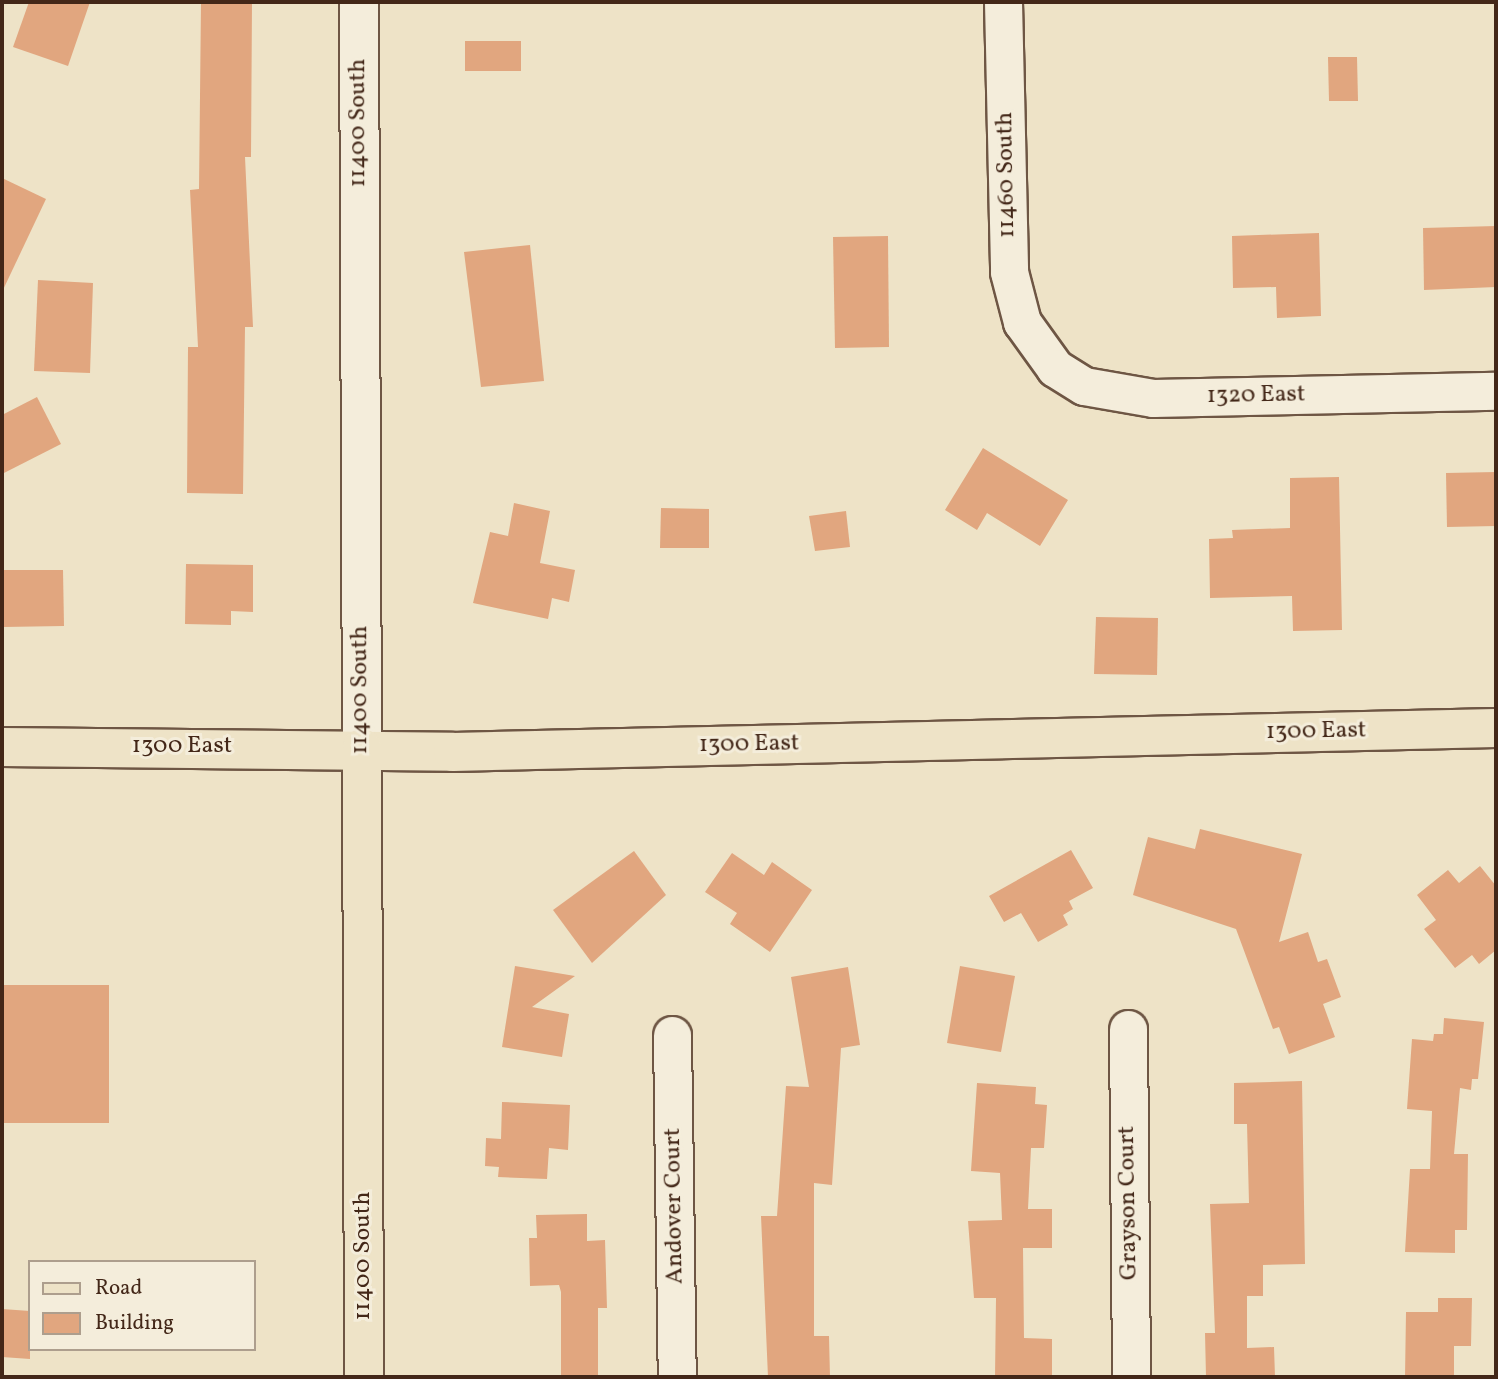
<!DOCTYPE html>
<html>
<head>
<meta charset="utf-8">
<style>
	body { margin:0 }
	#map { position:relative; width:1498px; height:1379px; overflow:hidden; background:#eee3c7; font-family:Vollkorn,serif }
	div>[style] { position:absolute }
	.building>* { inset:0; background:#e1a67f }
	.roads { filter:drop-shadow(2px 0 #6e5644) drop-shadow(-2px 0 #6e5644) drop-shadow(0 2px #6e5644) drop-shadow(0 -2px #6e5644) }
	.street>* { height:37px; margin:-18.5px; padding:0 18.5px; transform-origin:18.5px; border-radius:18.5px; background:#f4eddb }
	.secondary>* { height:38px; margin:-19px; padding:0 19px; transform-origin:19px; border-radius:19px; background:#f4eddb }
	.primary>* { height:38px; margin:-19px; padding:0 19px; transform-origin:19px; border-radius:19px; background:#eee3c7 }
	span { translate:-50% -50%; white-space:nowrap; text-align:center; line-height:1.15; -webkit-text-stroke:6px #f4eddb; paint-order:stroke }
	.street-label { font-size:24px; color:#432718 }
	.frame { position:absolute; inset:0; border:4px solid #432718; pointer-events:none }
	.legend { position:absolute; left:28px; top:1260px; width:228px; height:91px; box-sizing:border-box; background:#f4eddb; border:2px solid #ad9e8d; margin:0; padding:9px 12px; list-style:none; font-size:21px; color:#432718 }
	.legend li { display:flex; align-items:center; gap:14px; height:35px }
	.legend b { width:35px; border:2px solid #ad9e8d }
</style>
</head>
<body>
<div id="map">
	<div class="building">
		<i style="clip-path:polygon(29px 2px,90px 2px,68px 66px,13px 47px)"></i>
		<i style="clip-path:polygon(201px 2px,252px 2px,251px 157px,245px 157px,253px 327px,245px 327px,243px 494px,187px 493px,188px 347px,198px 347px,190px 190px,199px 189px)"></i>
		<i style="clip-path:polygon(465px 41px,521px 41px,521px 71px,465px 71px)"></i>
		<i style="clip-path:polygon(1328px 57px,1357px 57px,1358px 101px,1329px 101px)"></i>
		<i style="clip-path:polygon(2px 178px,46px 199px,2px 292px)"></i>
		<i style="clip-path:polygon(1496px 226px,1496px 287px,1424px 290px,1423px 228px)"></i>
		<i style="clip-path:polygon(1319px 233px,1321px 316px,1277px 318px,1276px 287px,1233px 288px,1232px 236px)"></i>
		<i style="clip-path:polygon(888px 236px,889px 347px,835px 348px,833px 237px)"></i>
		<i style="clip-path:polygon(530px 245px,544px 381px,481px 387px,464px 252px)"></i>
		<i style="clip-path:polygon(38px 280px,93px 283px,90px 373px,34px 371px)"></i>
		<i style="clip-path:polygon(37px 397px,61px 444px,2px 474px,2px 415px)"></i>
		<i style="clip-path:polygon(983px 448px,1068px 500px,1040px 546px,987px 513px,977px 530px,945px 510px)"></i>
		<i style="clip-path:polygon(1496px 472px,1496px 526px,1447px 527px,1446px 473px)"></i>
		<i style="clip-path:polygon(1339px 477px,1342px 630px,1293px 631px,1292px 596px,1210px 598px,1209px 539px,1233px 538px,1232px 530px,1290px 528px,1290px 478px)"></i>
		<i style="clip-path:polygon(514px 503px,550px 511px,540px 563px,575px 570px,569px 602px,552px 598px,548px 619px,473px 603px,490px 532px,508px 536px)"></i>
		<i style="clip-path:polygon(661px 508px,709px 509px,709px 548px,660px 548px)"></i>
		<i style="clip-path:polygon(846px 511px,850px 547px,815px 551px,809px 516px)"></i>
		<i style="clip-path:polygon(186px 564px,253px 565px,253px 612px,231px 611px,231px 625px,185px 624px)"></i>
		<i style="clip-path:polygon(3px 570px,63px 570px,64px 626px,3px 627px)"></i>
		<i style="clip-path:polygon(1096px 617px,1158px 618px,1157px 675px,1094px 674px)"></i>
		<i style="clip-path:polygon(1200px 829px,1302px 854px,1279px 942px,1308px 932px,1318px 962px,1327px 959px,1341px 997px,1323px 1004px,1335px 1037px,1289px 1054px,1279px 1027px,1273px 1029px,1236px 929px,1133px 895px,1148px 837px,1195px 849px)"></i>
		<i style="clip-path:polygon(1071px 850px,1093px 888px,1069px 901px,1073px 909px,1063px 915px,1068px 925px,1038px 942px,1021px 913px,1004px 922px,989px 896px)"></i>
		<i style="clip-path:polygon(634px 851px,666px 895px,592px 963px,553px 910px)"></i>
		<i style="clip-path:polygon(732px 853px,764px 875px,772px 862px,812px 890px,770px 952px,730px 924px,737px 913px,705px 892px)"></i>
		<i style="clip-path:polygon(1480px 866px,1496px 886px,1496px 950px,1479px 964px,1472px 955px,1455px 968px,1424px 929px,1436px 920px,1417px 895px,1448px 870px,1459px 883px)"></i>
		<i style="clip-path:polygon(515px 966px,575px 976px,532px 1007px,569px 1014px,562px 1057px,502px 1047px)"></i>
		<i style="clip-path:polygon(960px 966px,1015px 976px,1001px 1052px,947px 1043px)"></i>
		<i style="clip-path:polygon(848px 967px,860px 1045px,841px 1048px,832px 1185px,814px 1183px,814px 1336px,829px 1336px,830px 1377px,768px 1377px,761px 1216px,777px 1216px,786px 1086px,809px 1087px,791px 977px)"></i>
		<i style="clip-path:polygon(2px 985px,109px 985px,109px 1123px,2px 1123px)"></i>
		<i style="clip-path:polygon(1444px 1018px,1484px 1022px,1478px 1079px,1472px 1079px,1471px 1090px,1460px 1088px,1454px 1154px,1468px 1154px,1467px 1230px,1455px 1230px,1455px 1253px,1405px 1252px,1410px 1169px,1430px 1169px,1432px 1111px,1407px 1109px,1412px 1039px,1433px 1041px,1434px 1034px,1443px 1034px)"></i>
		<i style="clip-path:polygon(1302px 1081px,1305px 1264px,1263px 1265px,1263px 1296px,1247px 1296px,1247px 1348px,1274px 1347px,1275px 1377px,1206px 1377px,1205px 1333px,1215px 1333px,1210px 1204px,1249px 1203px,1247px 1124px,1234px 1124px,1234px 1083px)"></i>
		<i style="clip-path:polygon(977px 1083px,1036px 1087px,1035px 1104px,1047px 1105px,1044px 1148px,1031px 1148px,1028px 1209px,1052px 1209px,1052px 1248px,1023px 1248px,1024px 1338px,1052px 1339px,1052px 1377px,995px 1377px,996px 1298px,974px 1298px,968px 1221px,1002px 1220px,1000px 1173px,971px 1171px)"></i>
		<i style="clip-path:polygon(502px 1102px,570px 1105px,568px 1150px,549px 1148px,547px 1179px,498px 1177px,499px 1167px,485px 1166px,486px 1138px,501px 1139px)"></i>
		<i style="clip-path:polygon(587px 1214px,587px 1241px,605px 1240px,607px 1308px,598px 1308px,598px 1377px,561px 1377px,561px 1292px,559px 1285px,530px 1286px,529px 1238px,537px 1238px,536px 1215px)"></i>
		<i style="clip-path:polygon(1438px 1298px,1472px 1298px,1471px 1346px,1454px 1346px,1454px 1377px,1405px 1377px,1406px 1312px,1438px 1312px)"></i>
		<i style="clip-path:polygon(2px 1309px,30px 1311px,30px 1359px,2px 1357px)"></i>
	</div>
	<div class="roads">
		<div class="street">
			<i style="left:1003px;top:2px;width:270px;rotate:88.7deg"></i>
			<i style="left:1009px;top:272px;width:52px;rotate:75.4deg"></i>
			<i style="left:1022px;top:322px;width:57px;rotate:54.3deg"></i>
			<i style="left:1055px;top:368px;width:34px;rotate:32deg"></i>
			<i style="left:1084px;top:386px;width:70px;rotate:9.9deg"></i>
			<i style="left:1153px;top:398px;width:343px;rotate:-1.2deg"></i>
			<i style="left:1128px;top:1029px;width:348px;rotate:89.5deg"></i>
			<i style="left:672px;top:1035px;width:342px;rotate:89.2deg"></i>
		</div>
		<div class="secondary">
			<i style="left:359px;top:2px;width:746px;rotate:89.77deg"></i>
		</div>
		<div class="primary">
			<i style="left:2px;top:747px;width:451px;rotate:0.6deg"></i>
			<i style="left:453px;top:752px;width:1043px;rotate:-1.32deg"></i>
			<i style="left:362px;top:748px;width:629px;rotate:89.82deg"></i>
		</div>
	</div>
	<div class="street-label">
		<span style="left:359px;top:123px;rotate:-90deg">11400 South</span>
		<span style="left:1007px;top:175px;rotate:-91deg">11460 South</span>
		<span style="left:1256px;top:396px;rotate:-1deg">1320 East</span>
		<span style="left:361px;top:690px;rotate:-90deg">11400 South</span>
		<span style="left:1316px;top:732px;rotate:-1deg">1300 East</span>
		<span style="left:749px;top:745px;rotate:-1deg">1300 East</span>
		<span style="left:182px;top:747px">1300 East</span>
		<span style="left:1129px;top:1203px;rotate:-91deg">Grayson Court</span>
		<span style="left:675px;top:1206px;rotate:-91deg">Andover Court</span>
		<span style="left:364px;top:1256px;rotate:-90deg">11400 South</span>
	</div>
	<div class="frame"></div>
	<ul class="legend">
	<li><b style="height:9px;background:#eee3c7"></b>Road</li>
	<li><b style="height:19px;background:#e1a67f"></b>Building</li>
	</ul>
</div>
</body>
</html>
